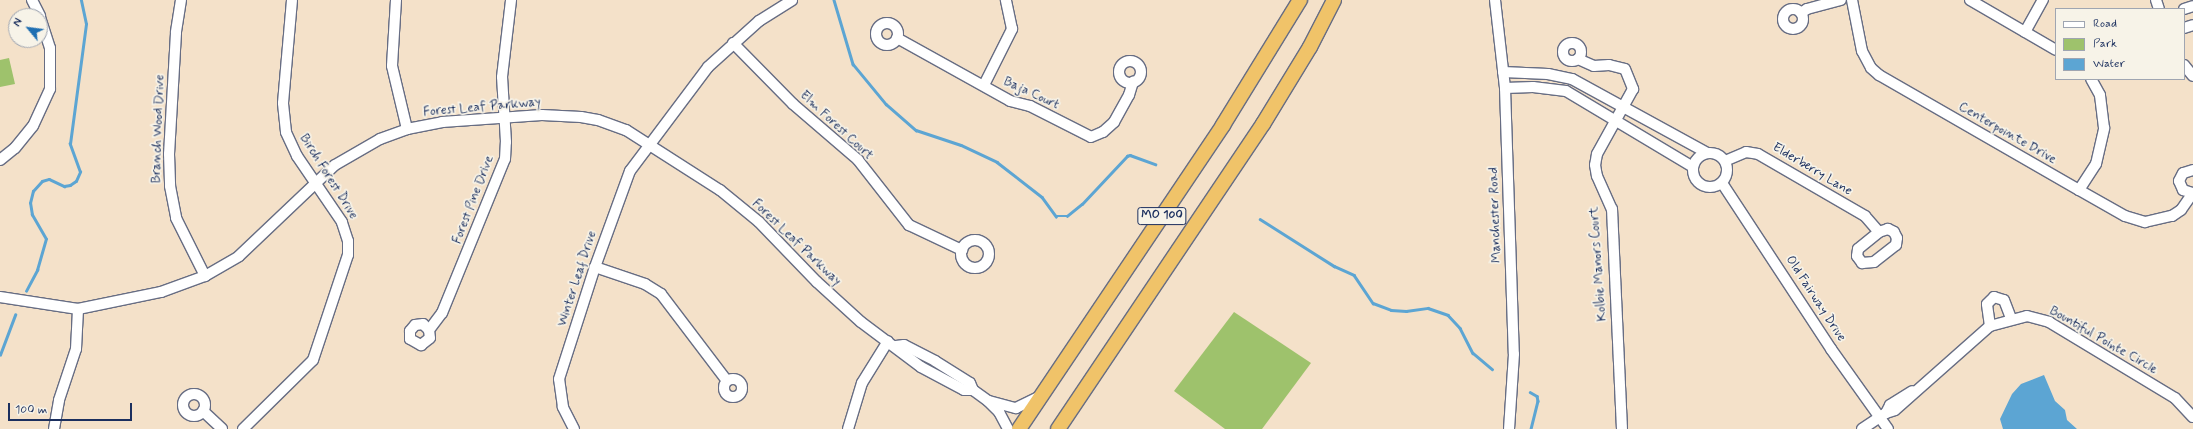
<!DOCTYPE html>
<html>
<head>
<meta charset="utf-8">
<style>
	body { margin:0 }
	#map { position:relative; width:2193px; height:429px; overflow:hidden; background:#f4e1c9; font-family:Mynerve,sans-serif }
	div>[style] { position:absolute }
	.green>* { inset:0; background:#9ec26c }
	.water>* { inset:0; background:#5ca5d3 }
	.stream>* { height:2.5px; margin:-1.25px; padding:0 1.25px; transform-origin:1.25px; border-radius:1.25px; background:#5ca5d3 }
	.roads { filter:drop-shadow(1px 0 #676d83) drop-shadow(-1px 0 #676d83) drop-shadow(0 1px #676d83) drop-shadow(0 -1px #676d83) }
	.minor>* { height:10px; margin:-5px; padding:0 5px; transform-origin:5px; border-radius:5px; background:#fff }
	.minor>.ring { margin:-5px; padding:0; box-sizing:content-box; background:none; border:10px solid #fff; border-radius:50% }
	.highway>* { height:14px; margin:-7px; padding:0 7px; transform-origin:7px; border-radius:7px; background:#f0c369 }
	span { translate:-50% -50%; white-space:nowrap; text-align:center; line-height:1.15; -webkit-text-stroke:3.5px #f7f3e8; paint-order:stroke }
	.shield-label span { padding:1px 3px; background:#f7f3e8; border:1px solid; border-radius:3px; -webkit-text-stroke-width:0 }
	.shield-label { font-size:12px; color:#1b2f5e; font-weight:700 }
	.street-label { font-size:13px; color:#1b2f5e }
	.legend { position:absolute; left:2055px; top:8px; width:130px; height:72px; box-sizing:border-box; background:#f7f3e8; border:1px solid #9fa5b1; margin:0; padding:5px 7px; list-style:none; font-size:12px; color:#1b2f5e }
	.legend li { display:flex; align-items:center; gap:8px; height:20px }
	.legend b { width:20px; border:1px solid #9fa5b1 }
	.north { position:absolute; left:8px; top:8px; width:40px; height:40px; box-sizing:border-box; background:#f7f3e8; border:1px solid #9fa5b1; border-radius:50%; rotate:299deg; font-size:11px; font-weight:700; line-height:16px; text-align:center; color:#1b2f5e }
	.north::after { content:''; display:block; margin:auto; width:14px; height:18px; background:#1f6fb2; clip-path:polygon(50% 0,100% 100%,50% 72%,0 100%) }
	.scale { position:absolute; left:8px; top:403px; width:124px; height:18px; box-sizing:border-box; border:2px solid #1b2f5e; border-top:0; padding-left:5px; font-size:12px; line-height:14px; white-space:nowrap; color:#1b2f5e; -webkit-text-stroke:3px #f7f3e8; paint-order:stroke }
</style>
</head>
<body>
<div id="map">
	<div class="green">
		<i style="clip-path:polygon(9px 58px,15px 84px,0 87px,0 60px)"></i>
		<i style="clip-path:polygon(1234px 312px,1311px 363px,1262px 429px,1225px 429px,1174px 391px)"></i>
	</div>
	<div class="water">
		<i style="clip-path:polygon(2044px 375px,2055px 401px,2065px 410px,2067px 420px,2077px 429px,2003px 429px,2000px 419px,2012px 394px,2021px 384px)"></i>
	</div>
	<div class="stream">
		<i style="left:834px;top:0;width:67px;rotate:73.5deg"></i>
		<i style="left:853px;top:64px;width:52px;rotate:50.5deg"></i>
		<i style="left:886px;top:104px;width:40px;rotate:41deg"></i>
		<i style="left:916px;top:130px;width:47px;rotate:18.4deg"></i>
		<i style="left:961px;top:145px;width:40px;rotate:25deg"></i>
		<i style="left:997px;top:162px;width:57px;rotate:37.9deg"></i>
		<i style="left:1042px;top:197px;width:24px;rotate:54deg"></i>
		<i style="left:1056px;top:216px;width:11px"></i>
		<i style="left:1067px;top:216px;width:19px;rotate:-39deg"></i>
		<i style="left:1082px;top:204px;width:66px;rotate:-46.8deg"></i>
		<i style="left:1127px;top:156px;width:3px;rotate:-18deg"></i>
		<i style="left:1130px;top:155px;width:27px;rotate:20deg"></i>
		<i style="left:1260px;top:219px;width:88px;rotate:32.4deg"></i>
		<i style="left:1334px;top:266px;width:22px;rotate:24deg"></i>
		<i style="left:1354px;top:275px;width:34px;rotate:56deg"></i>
		<i style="left:1373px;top:303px;width:19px;rotate:21deg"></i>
		<i style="left:1391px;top:310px;width:15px;rotate:4deg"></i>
		<i style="left:1406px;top:311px;width:22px;rotate:-8deg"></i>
		<i style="left:1428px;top:308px;width:21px;rotate:19deg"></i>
		<i style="left:1448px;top:315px;width:18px;rotate:47deg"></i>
		<i style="left:1460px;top:328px;width:28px;rotate:63deg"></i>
		<i style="left:1473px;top:353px;width:25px;rotate:40deg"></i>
		<i style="left:26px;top:291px;width:24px;rotate:-62deg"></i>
		<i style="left:37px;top:270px;width:32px;rotate:-74deg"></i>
		<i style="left:46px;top:239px;width:28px;rotate:-120deg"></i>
		<i style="left:32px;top:215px;width:12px;rotate:-99deg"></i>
		<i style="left:30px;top:203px;width:12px;rotate:-76deg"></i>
		<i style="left:33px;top:191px;width:13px;rotate:-48deg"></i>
		<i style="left:42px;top:181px;width:7px;rotate:-16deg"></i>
		<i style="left:49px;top:179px;width:17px;rotate:25deg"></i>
		<i style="left:64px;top:186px;width:6px;rotate:-9deg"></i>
		<i style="left:70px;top:185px;width:7px;rotate:-34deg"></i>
		<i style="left:76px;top:181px;width:10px;rotate:-66deg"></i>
		<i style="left:80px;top:172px;width:30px;rotate:-110deg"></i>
		<i style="left:70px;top:144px;width:121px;rotate:-82.4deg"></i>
		<i style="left:86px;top:24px;width:25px;rotate:-102deg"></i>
		<i style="left:0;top:355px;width:43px;rotate:-69.4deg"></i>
		<i style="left:1530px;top:392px;width:8px;rotate:30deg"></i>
		<i style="left:1537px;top:396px;width:5px;rotate:79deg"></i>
		<i style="left:1538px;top:401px;width:29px;rotate:104deg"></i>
	</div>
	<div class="roads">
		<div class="minor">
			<i style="left:32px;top:0;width:18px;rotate:63deg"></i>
			<i style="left:181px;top:0;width:33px;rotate:99deg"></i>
			<i style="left:176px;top:33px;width:121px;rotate:93.3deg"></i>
			<i style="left:169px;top:154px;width:32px;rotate:88deg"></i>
			<i style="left:170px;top:186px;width:33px;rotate:79deg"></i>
			<i style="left:176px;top:218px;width:65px;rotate:63.4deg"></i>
			<i style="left:396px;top:0;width:66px;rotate:93.5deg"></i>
			<i style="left:392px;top:66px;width:65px;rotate:76.6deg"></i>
			<i style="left:1495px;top:0;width:89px;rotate:83.5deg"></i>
			<i style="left:1505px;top:88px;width:266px;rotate:88.1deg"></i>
			<i style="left:1514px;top:354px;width:75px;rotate:93.8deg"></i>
			<i style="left:1852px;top:0;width:52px;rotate:78.9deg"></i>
			<i style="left:1862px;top:51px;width:19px;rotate:62deg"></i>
			<i style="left:1871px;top:68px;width:11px;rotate:41deg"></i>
			<i style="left:1879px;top:75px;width:231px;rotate:29.9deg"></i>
			<i style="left:2079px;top:190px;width:53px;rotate:29.5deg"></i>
			<i style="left:2125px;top:216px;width:21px;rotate:17deg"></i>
			<i style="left:2145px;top:222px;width:28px;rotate:-13deg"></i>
			<i style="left:2172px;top:216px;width:11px;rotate:-34deg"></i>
			<i style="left:2181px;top:210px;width:19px;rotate:-55deg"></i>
			<i style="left:1970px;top:0;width:99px;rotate:30.2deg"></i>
			<i style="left:2156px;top:0;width:9px;rotate:72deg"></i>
			<i style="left:2184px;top:9px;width:9px;rotate:-18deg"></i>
			<i class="ring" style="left:1783px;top:9px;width:10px;height:10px"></i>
			<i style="left:1801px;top:13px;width:7px;rotate:-34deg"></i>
			<i style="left:1807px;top:9px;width:35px;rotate:-15deg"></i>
			<i class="ring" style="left:876px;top:23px;width:12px;height:12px"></i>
			<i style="left:2184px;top:28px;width:9px;rotate:-18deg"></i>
			<i style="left:2025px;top:32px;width:37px;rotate:-61deg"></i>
			<i style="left:897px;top:38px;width:129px;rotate:29.1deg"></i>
			<i style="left:1010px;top:101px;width:21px;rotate:14deg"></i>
			<i style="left:1030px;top:106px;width:68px;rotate:26.9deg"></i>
			<i style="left:1091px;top:137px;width:13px;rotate:-23deg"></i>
			<i style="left:1103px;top:132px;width:15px;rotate:-42deg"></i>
			<i style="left:1114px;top:122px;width:31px;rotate:-61deg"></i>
			<i style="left:1129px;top:95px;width:14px;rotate:-73deg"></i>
			<i class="ring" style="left:1563px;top:43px;width:8px;height:8px"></i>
			<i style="left:733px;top:43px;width:86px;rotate:45.5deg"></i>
			<i style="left:793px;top:104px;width:86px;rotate:40.7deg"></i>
			<i style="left:858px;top:160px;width:83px;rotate:51.9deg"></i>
			<i style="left:909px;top:225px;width:59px;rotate:25.3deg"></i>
			<i style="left:1578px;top:59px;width:17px;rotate:24deg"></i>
			<i style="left:1594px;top:66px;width:15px;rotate:-4deg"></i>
			<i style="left:1609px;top:65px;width:16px;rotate:14deg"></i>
			<i style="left:1625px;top:69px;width:22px;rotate:68deg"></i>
			<i style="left:1633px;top:89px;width:74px;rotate:119deg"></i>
			<i style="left:1597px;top:154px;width:11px;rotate:100deg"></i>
			<i style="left:1595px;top:165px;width:11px;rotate:80deg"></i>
			<i style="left:1597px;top:176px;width:36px;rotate:66deg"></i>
			<i style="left:1612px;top:209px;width:220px;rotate:87.4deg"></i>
			<i class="ring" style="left:1119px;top:61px;width:12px;height:12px"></i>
			<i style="left:2184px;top:65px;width:14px;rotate:51deg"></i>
			<i style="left:1503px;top:72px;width:45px;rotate:2.5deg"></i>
			<i style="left:1548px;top:74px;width:25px;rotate:12deg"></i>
			<i style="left:1572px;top:79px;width:154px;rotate:28.7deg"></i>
			<i style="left:984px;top:85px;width:63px;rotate:-63.4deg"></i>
			<i style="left:1012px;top:29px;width:30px;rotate:-102deg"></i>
			<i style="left:1505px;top:88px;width:28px;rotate:-2deg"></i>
			<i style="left:1533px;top:87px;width:33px;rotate:7deg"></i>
			<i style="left:1566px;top:91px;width:148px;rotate:30.9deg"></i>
			<i class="ring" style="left:1693px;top:153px;width:24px;height:24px"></i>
			<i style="left:0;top:160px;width:19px;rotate:-39deg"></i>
			<i style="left:15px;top:148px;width:28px;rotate:-51deg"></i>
			<i style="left:33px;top:126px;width:41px;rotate:-65.3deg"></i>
			<i style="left:50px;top:89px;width:41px;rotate:-90deg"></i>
			<i style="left:50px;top:48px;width:33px;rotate:-108deg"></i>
			<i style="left:1725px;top:161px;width:23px;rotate:-23deg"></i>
			<i style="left:1746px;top:152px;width:12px;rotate:9deg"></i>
			<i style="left:1758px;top:154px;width:124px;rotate:30.1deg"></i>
			<i style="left:1865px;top:216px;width:21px;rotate:49deg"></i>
			<i style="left:1879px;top:232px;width:27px;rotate:141deg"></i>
			<i style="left:1858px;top:249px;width:7px;rotate:98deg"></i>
			<i style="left:1857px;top:256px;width:9px;rotate:54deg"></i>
			<i style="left:1862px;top:263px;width:12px;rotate:-5deg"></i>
			<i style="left:1874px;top:262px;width:28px;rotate:-38deg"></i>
			<i style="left:1896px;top:245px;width:7px;rotate:-82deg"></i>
			<i style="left:1897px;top:238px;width:7px;rotate:-117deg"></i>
			<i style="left:1894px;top:232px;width:7px;rotate:-153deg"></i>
			<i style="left:1888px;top:229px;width:9px;rotate:162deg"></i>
			<i style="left:2193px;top:170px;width:10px;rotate:163deg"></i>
			<i style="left:2183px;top:173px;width:9px;rotate:117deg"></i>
			<i style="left:2179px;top:181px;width:10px;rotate:66deg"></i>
			<i style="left:2183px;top:190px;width:10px;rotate:17deg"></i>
			<i style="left:1722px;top:183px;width:199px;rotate:56.7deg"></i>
			<i style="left:1831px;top:349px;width:98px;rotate:54.5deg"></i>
			<i style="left:2079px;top:190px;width:31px;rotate:-57deg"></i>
			<i style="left:2096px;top:164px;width:37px;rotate:-77deg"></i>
			<i style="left:2104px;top:128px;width:33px;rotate:-97deg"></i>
			<i style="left:2100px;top:95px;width:18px;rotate:-119deg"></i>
			<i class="ring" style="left:961px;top:240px;width:18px;height:18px"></i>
			<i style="left:595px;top:267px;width:53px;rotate:18.8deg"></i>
			<i style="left:645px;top:284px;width:19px;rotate:32deg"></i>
			<i style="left:661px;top:294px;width:109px;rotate:52.8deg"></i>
			<i style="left:0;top:297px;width:79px;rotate:8.7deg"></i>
			<i style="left:78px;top:309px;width:85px;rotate:-11.6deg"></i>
			<i style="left:161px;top:292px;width:47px;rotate:-20deg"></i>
			<i style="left:205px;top:276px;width:39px;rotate:-30deg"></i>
			<i style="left:239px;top:256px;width:132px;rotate:-43.5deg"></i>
			<i style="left:335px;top:165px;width:52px;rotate:-30deg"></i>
			<i style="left:380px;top:139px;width:29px;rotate:-20deg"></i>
			<i style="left:407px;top:129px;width:36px;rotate:-11deg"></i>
			<i style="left:442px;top:122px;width:100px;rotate:-4deg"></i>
			<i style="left:542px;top:115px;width:39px;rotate:3deg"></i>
			<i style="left:581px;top:117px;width:17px;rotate:10deg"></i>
			<i style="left:598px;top:120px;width:30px;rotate:20deg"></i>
			<i style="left:626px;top:130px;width:112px;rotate:32.6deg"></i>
			<i style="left:720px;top:190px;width:50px;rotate:39.4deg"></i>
			<i style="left:759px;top:222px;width:83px;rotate:46deg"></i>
			<i style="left:817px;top:282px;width:59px;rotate:42.3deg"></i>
			<i style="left:861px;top:322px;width:75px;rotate:36.9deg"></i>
			<i style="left:921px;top:367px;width:49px;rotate:28.1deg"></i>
			<i style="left:964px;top:390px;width:9px"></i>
			<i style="left:973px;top:390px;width:19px;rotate:36deg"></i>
			<i style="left:988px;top:401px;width:16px;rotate:45deg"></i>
			<i style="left:999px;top:412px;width:19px;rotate:62deg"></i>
			<i style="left:1990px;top:326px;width:22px;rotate:-98deg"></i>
			<i style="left:1987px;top:304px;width:10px;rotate:-45deg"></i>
			<i style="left:1994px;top:297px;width:10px;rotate:17deg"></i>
			<i style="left:2004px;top:300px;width:19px;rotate:69deg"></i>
			<i style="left:429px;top:330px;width:8px;rotate:-135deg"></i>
			<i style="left:423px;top:324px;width:8px;rotate:173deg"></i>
			<i style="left:415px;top:325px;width:8px;rotate:130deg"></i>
			<i style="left:410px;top:331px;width:8px;rotate:90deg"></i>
			<i style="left:410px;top:339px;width:13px;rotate:29deg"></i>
			<i style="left:421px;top:345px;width:11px;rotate:-38deg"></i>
			<i style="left:430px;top:338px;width:8px;rotate:-97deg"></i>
			<i style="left:429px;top:330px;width:21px;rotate:-53deg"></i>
			<i style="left:442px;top:313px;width:166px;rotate:-67.8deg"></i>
			<i style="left:505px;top:159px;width:17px;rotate:-87deg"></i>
			<i style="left:506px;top:142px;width:65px;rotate:-93.5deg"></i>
			<i style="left:502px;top:77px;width:78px;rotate:-83.3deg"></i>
			<i style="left:896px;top:346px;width:8px;rotate:-7deg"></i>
			<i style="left:904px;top:345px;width:35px;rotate:27deg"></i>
			<i style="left:935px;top:361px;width:41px;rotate:32.2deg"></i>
			<i style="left:970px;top:383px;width:8px;rotate:67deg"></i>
			<i class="ring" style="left:724px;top:379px;width:8px;height:8px"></i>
			<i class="ring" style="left:183px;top:394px;width:12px;height:12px"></i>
			<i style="left:989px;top:401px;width:28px;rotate:15deg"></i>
			<i style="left:1016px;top:408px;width:25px;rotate:-26deg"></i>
			<i style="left:203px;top:411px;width:26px;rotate:43deg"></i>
			<i style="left:1886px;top:413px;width:9px;rotate:-63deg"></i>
			<i style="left:1890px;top:405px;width:26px;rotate:-32deg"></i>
			<i style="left:54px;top:429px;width:29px;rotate:-80deg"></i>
			<i style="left:59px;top:400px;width:54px;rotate:-71.6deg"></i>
			<i style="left:76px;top:349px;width:40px;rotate:-87.1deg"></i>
			<i style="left:243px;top:429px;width:98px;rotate:-44.6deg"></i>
			<i style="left:313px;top:360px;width:111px;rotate:-71.6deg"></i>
			<i style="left:348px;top:255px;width:14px;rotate:-90deg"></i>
			<i style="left:348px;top:241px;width:20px;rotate:-108deg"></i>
			<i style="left:342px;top:222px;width:80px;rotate:-124.3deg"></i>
			<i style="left:297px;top:156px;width:26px;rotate:-115deg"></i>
			<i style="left:286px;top:132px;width:29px;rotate:-96deg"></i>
			<i style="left:283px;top:103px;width:103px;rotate:-85deg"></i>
			<i style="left:574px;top:429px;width:25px;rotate:-117deg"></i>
			<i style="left:563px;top:407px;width:28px;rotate:-98deg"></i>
			<i style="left:559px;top:379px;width:118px;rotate:-72.2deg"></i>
			<i style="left:595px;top:267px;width:102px;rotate:-70deg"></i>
			<i style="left:630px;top:171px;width:130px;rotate:-53.1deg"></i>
			<i style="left:708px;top:67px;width:69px;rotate:-42deg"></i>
			<i style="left:759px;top:21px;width:39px;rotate:-32deg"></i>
			<i style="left:848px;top:429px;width:48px;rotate:-73.1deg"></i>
			<i style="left:862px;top:383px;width:49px;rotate:-58.2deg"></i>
			<i style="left:1862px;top:429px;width:29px;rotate:-34deg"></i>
			<i style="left:1886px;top:413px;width:9px;rotate:-18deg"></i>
			<i style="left:1895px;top:410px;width:127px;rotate:-41.5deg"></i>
			<i style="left:1990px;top:326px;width:38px;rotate:-15deg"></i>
			<i style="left:2027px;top:316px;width:23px;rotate:15deg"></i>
			<i style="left:2049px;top:322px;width:147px;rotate:31.1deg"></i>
			<i style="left:2175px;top:398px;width:26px;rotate:47deg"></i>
		</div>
		<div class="highway">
			<i style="left:1019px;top:429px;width:366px;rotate:-56.1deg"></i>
			<i style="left:1223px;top:125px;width:147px;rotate:-58.4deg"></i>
			<i style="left:1058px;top:429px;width:367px;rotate:-56.1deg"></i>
			<i style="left:1263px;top:124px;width:90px;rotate:-58.6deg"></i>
			<i style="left:1310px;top:47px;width:53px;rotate:-62.9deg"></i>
		</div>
	</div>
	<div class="shield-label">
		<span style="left:1162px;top:216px">MO 100</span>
	</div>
	<div class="street-label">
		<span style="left:1031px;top:94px;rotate:25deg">Baja Court</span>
		<span style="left:482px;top:108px;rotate:-5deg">Forest Leaf Parkway</span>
		<span style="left:836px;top:126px;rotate:43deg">Elm Forest Court</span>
		<span style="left:159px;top:129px;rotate:-88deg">Branch Wood Drive</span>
		<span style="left:2007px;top:134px;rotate:30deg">Centerpointe Drive</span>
		<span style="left:1812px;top:170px;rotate:31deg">Elderberry Lane</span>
		<span style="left:328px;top:177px;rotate:58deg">Birch Forest Drive</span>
		<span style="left:474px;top:200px;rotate:-69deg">Forest Pine Drive</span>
		<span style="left:1496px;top:215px;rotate:-92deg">Manchester Road</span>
		<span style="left:796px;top:243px;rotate:44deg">Forest Leaf Parkway</span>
		<span style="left:1599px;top:264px;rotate:-94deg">Kolbie Manors Court</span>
		<span style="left:578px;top:279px;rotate:-72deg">Winter Leaf Drive</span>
		<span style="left:1815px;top:299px;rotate:57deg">Old Fairway Drive</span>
		<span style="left:2103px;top:341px;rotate:30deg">Bountiful Pointe Circle</span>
	</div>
	<ul class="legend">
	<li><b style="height:5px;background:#fff"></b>Road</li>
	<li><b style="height:11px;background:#9ec26c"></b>Park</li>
	<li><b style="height:11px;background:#5ca5d3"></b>Water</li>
	</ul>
	<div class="north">N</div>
	<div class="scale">100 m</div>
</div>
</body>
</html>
